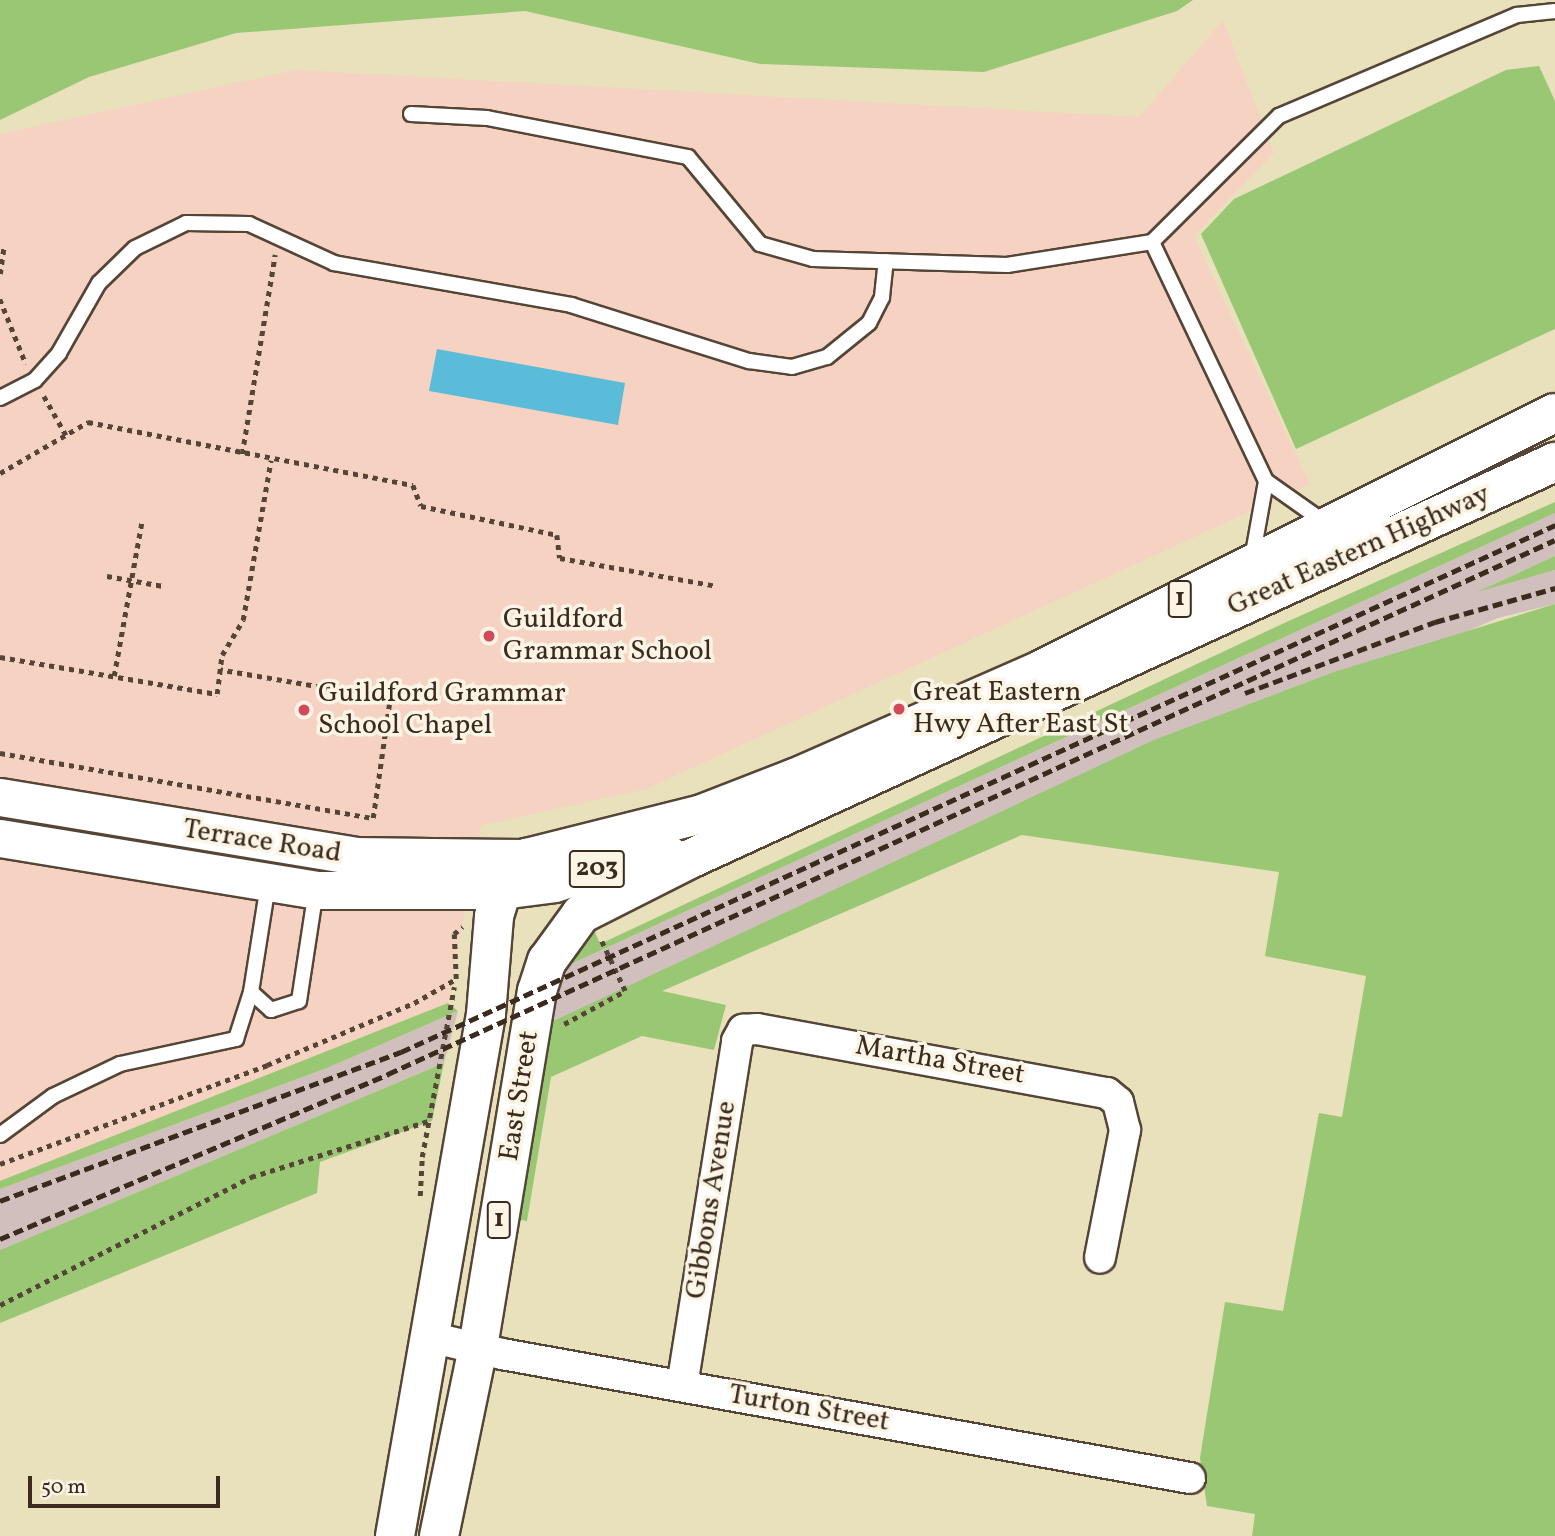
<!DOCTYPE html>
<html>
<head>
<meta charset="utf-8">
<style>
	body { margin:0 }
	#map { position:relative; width:1555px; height:1536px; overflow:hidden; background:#e8e1bc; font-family:Vollkorn,serif }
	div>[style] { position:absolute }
	.built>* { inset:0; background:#f6d2c3 }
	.industrial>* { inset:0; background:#d1bfbd }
	.green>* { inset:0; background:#99c774 }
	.water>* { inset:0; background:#5bbcd9 }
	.path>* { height:4.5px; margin-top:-2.25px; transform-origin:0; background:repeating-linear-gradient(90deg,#554536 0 5px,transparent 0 10px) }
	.roads { filter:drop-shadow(2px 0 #554536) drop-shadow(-2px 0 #554536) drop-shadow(0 2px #554536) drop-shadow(0 -2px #554536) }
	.service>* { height:14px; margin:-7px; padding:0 7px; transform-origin:7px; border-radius:7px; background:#fff }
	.minor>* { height:30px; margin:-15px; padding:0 15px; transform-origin:15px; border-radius:15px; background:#fff }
	.tertiary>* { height:37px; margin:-18.5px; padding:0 18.5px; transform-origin:18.5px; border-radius:18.5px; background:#fff }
	.trunk>* { height:38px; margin:-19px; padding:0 19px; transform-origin:19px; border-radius:19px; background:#fff }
	.rail>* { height:5px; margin-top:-2.5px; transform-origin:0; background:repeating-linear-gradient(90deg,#3b2a1e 0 10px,transparent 0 15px) }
	.dots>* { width:19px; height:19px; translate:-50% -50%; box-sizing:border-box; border:4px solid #fcf5e5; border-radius:50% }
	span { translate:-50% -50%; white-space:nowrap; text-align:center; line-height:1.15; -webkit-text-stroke:7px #fcf5e5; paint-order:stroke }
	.shield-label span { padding:2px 5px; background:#fcf5e5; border:2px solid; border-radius:5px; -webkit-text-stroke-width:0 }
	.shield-label { font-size:26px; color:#3b2a1e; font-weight:700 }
	.street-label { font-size:28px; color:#3b2a1e }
	.poi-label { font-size:28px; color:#3b2a1e }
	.left { translate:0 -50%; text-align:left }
	.scale { position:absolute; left:28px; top:1476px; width:192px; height:32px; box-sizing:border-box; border:4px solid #3b2a1e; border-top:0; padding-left:9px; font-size:21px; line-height:24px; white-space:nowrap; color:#3b2a1e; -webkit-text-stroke:5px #fcf5e5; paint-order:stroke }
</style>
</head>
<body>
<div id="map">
	<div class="built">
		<i style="clip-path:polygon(1223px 20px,1274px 153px,1194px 236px,1310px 484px,646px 789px,481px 825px,448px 1003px,0 1181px,0 134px,297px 70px,1139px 117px)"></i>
	</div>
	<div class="industrial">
		<i style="clip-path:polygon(1555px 513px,1555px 556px,1482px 590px,1555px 570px,1555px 604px,1498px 618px,547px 1024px,557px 988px,571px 964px)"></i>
		<i style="clip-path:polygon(458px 1011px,444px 1063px,0 1250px,0 1189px,327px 1068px)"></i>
	</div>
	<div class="green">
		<i style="clip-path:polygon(0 0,1193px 0,1177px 11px,984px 72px,760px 64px,525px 11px,236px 33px,89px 77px,0 120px)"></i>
		<i style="clip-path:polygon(1539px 66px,1555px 101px,1555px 329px,1296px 449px,1201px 234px,1234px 199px,1506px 70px)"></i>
		<i style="clip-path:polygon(1555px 502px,1555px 513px,571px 964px,595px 932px,600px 944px,1293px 619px)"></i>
		<i style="clip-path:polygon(1555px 556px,1555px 570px,1477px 592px)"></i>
		<i style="clip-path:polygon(1555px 604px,1555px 1536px,1252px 1536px,1255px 1514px,1207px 1506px,1200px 1458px,1225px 1302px,1283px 1311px,1319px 1113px,1342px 1117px,1366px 976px,1265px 956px,1279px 872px,1022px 835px,662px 991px,726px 1005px,714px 1050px,642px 1036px,551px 1077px,527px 1221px,516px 1219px,547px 1024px,1154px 740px,1334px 672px)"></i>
		<i style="clip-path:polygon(448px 1003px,458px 1011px,327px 1068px,0 1189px,0 1181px)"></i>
		<i style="clip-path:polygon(444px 1063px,432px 1121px,320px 1162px,317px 1193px,0 1323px,0 1250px)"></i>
	</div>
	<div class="water">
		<i style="clip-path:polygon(437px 349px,625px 383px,618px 425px,429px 391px)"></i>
	</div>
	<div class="path">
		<i style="left:0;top:274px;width:29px;rotate:-82deg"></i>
		<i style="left:0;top:299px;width:70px;rotate:68.2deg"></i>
		<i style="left:44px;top:396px;width:45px;rotate:60.6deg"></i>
		<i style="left:242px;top:454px;width:202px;rotate:-80.6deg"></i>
		<i style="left:0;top:473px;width:102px;rotate:-30.1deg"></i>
		<i style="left:88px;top:422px;width:331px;rotate:11deg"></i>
		<i style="left:413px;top:485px;width:22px;rotate:69deg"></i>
		<i style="left:421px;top:506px;width:139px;rotate:12deg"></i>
		<i style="left:557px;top:535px;width:23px;rotate:83deg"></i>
		<i style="left:560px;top:558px;width:159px;rotate:10.1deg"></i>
		<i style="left:107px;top:576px;width:57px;rotate:10.1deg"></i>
		<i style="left:0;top:657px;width:220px;rotate:9.7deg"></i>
		<i style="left:217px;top:694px;width:39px;rotate:-83deg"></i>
		<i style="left:222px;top:655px;width:41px;rotate:-59deg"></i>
		<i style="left:243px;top:620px;width:162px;rotate:-80.1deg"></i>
		<i style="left:114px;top:676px;width:158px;rotate:-79.8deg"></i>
		<i style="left:0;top:753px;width:379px;rotate:9.9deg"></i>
		<i style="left:373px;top:818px;width:120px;rotate:-81.9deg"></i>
		<i style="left:390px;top:699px;width:172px;rotate:-170.3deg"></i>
		<i style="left:564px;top:1024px;width:69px;rotate:-28.4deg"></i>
		<i style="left:625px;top:991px;width:59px;rotate:-115.3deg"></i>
		<i style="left:0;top:1164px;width:285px;rotate:-20.3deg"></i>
		<i style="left:267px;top:1065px;width:160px;rotate:-22.9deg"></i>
		<i style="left:414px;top:1003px;width:48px;rotate:-29.7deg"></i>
		<i style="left:456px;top:979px;width:45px;rotate:-92.5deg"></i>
		<i style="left:454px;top:934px;width:11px;rotate:-41deg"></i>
		<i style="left:420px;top:1196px;width:39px;rotate:-87deg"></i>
		<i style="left:422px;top:1157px;width:173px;rotate:-79.3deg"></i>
		<i style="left:0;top:1305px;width:282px;rotate:-27deg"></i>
		<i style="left:251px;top:1177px;width:187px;rotate:-17.5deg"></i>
	</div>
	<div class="roads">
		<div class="service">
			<i style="left:411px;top:114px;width:76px;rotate:3deg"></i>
			<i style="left:487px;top:118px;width:205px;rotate:11deg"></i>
			<i style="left:688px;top:157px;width:113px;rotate:50.4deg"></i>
			<i style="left:760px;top:244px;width:55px;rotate:15.8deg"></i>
			<i style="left:813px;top:259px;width:194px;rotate:1.8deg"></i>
			<i style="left:1007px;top:265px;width:147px;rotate:-9deg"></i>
			<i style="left:1152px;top:242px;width:265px;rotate:64.5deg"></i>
			<i style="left:1266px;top:481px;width:75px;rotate:35.2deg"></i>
			<i style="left:1152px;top:242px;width:179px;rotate:-44.8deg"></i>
			<i style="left:1279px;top:116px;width:259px;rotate:-23deg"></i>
			<i style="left:1517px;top:15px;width:38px;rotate:-6deg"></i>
			<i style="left:0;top:398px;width:39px;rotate:-27deg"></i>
			<i style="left:35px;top:380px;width:36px;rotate:-48deg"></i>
			<i style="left:59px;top:353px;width:81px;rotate:-60.3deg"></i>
			<i style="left:99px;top:283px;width:50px;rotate:-44.2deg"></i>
			<i style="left:135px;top:248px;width:57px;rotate:-26.1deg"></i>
			<i style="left:186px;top:223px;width:63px;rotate:0.9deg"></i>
			<i style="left:249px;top:224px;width:94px;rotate:24.6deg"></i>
			<i style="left:334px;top:263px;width:241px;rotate:10deg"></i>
			<i style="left:571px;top:305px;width:187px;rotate:17.5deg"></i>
			<i style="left:749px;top:361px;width:43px;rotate:7.9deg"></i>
			<i style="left:792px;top:367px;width:36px;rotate:-16deg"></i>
			<i style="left:827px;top:357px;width:54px;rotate:-39deg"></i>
			<i style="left:869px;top:323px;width:29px;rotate:-63deg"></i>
			<i style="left:882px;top:297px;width:36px;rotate:-84deg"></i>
			<i style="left:1252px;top:559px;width:79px;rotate:-79.8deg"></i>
			<i style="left:251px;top:992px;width:108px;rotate:-81deg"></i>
			<i style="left:0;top:1135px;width:66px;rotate:-36.3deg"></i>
			<i style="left:53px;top:1096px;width:74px;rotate:-25.5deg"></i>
			<i style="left:120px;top:1064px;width:119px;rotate:-12.2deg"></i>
			<i style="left:236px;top:1039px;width:49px;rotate:-72.3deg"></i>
			<i style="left:251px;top:992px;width:27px;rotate:42deg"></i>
			<i style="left:271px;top:1010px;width:29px;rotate:-18deg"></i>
			<i style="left:299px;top:1001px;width:112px;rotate:-81.3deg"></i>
		</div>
		<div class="minor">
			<i style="left:429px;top:1337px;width:75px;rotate:13.1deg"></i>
			<i style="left:502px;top:1354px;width:699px;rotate:10.22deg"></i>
			<i style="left:682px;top:1386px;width:349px;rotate:-80.9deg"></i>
			<i style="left:737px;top:1041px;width:13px;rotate:-61deg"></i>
			<i style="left:743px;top:1030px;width:14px;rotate:-4deg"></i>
			<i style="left:757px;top:1029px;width:356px;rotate:10.4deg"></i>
			<i style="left:1107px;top:1093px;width:14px;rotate:39deg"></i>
			<i style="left:1118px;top:1102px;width:29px;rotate:76deg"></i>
			<i style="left:1125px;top:1130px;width:130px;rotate:101.1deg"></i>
		</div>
		<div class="tertiary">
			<i style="left:0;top:797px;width:360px;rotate:9.4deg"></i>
			<i style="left:355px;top:856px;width:172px;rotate:0.7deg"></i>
			<i style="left:0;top:838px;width:320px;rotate:9.3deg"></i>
			<i style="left:316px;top:890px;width:186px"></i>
		</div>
		<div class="trunk">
			<i style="left:502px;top:890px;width:53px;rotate:-7.5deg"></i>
			<i style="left:555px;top:883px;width:99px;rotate:-18.3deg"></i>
			<i style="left:649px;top:852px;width:20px;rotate:9deg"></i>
			<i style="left:395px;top:1536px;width:530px;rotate:-80.11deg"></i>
			<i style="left:486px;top:1014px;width:98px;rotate:-85.3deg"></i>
			<i style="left:494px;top:916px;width:27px;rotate:-73deg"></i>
			<i style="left:502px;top:890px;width:41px;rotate:-52deg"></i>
			<i style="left:527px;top:858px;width:180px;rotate:-14.1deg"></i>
			<i style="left:702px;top:814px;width:100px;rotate:-21.2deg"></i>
			<i style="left:795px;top:778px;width:271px;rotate:-23.7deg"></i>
			<i style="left:1043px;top:669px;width:572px;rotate:-26.57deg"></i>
			<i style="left:439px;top:1536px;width:193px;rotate:-78.3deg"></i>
			<i style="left:478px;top:1347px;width:361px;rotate:-80.6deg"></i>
			<i style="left:537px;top:991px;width:32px;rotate:-72deg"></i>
			<i style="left:547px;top:961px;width:58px;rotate:-54.1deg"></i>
			<i style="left:581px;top:914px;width:124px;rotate:-26.8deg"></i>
			<i style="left:692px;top:858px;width:950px;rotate:-24.65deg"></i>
		</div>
	</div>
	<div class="rail">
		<i style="left:1245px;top:693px;width:203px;rotate:-20.5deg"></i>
		<i style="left:1435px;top:622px;width:125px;rotate:-15.8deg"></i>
		<i style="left:0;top:1201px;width:428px;rotate:-20.4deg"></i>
		<i style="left:401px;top:1052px;width:1269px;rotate:-24.54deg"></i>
		<i style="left:0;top:1239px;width:422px;rotate:-23deg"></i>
		<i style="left:388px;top:1074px;width:1283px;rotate:-24.59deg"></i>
	</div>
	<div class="dots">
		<i style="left:489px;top:636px;background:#d1495b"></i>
		<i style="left:899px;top:709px;background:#d1495b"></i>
		<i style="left:304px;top:710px;background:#d1495b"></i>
	</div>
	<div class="shield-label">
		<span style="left:1180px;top:599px">1</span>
		<span style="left:597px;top:869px">203</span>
		<span style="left:499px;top:1220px">1</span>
	</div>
	<div class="street-label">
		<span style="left:1359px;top:551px;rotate:-24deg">Great Eastern Highway</span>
		<span style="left:262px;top:842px;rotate:9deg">Terrace Road</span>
		<span style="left:940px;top:1061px;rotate:10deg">Martha Street</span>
		<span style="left:520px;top:1096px;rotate:-81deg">East Street</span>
		<span style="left:712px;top:1200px;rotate:-81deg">Gibbons Avenue</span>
		<span style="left:809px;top:1409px;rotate:10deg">Turton Street</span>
	</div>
	<div class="poi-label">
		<span class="left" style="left:503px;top:636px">Guildford<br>Grammar School</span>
		<span class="left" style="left:913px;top:709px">Great Eastern<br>Hwy After East St</span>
		<span class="left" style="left:318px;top:710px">Guildford Grammar<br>School Chapel</span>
	</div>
	<div class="scale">50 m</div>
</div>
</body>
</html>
